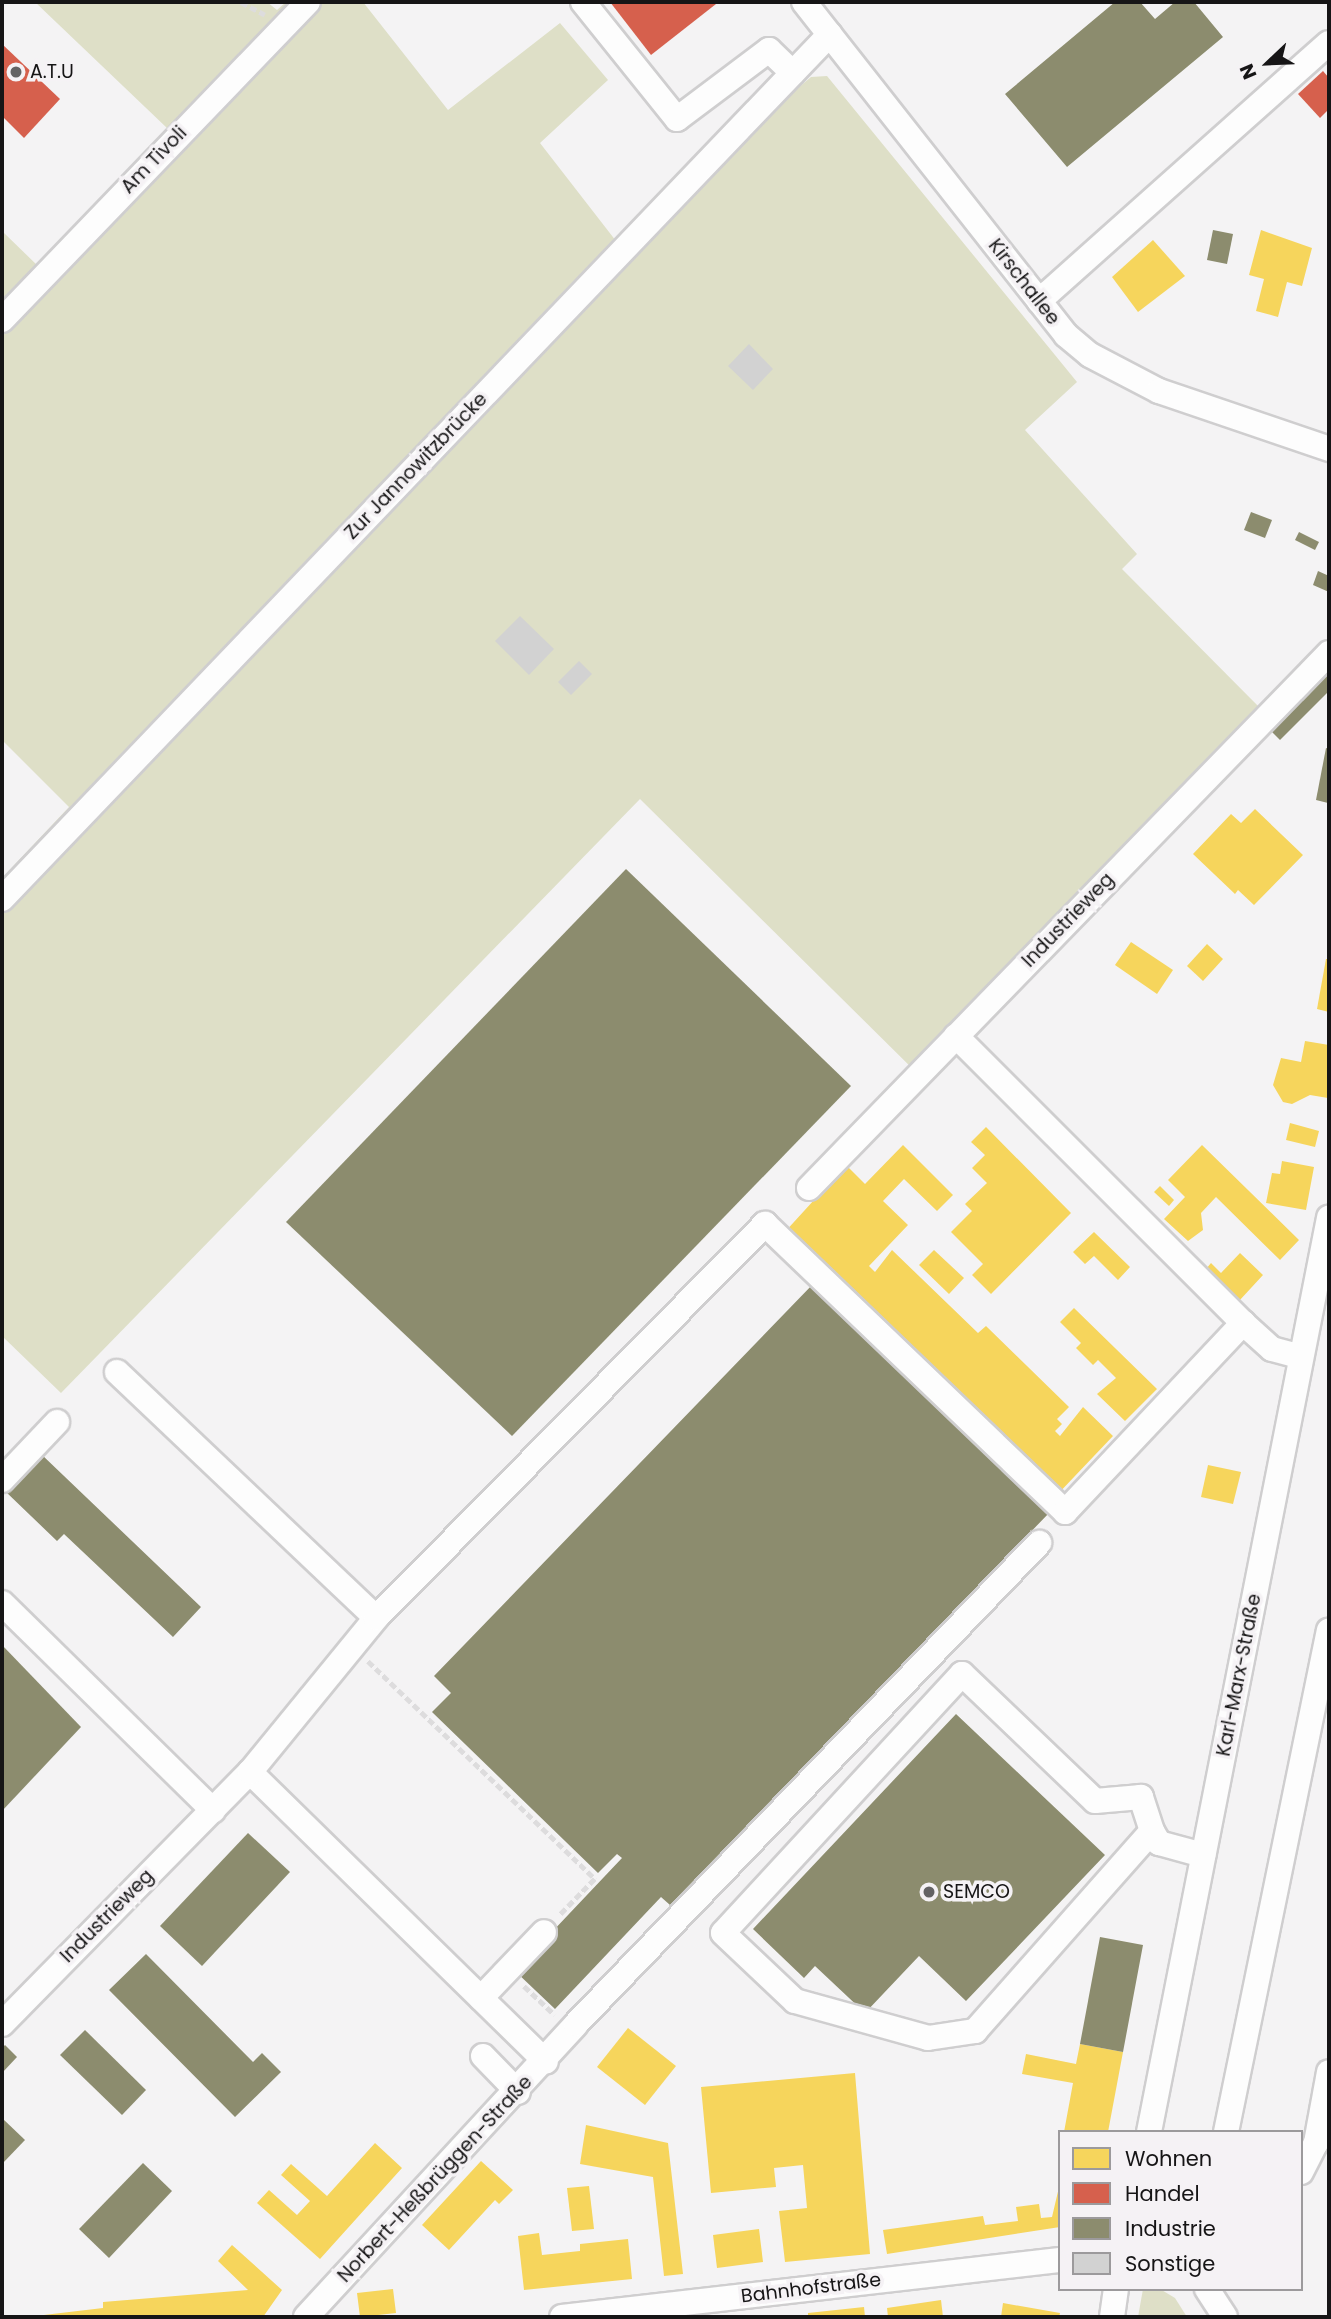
<!DOCTYPE html>
<html>
<head>
<meta charset="utf-8">
<style>
	body { margin:0 }
	#map { position:relative; width:1331px; height:2319px; overflow:hidden; background:#f4f3f4; font-family:Poppins,sans-serif }
	div>[style] { position:absolute }
	.green>* { inset:0; background:#dedfc7 }
	.homes>* { inset:0; background:#f6d55c }
	.shops>* { inset:0; background:#d6604d }
	.industry>* { inset:0; background:#8c8c6e }
	.building>* { inset:0; background:#d2d2d2 }
	.path>* { height:4.5px; margin-top:-2.25px; transform-origin:0; background:repeating-linear-gradient(90deg,#dddcdd 0 7px,transparent 0 10.5px) }
	.roads { filter:drop-shadow(2px 0 #cfcecf) drop-shadow(-2px 0 #cfcecf) drop-shadow(0 2px #cfcecf) drop-shadow(0 -2px #cfcecf) }
	.minor>* { height:24px; margin:-12px; padding:0 12px; transform-origin:12px; border-radius:12px; background:#fdfdfd }
	.dots>* { width:19px; height:19px; translate:-50% -50%; box-sizing:border-box; border:4px solid #f5f2f5; border-radius:50% }
	span { translate:-50% -50%; white-space:nowrap; text-align:center; line-height:1.15; -webkit-text-stroke:7px #f5f2f5; paint-order:stroke }
	.poi-label { font-size:19px; color:#161516 }
	.left { translate:0 -50%; text-align:left }
	.street-label { font-size:19px; color:#161516 }
	.frame { position:absolute; inset:0; border:4px solid #161516; pointer-events:none }
	.legend { position:absolute; left:1058px; top:2130px; width:245px; height:161px; box-sizing:border-box; background:#f5f2f5; border:2px solid #9c9a9c; margin:0; padding:9px 12px; list-style:none; font-size:21px; color:#161516 }
	.legend li { display:flex; align-items:center; gap:14px; height:35px }
	.legend b { width:35px; border:2px solid #9c9a9c }
	.north { position:absolute; left:1233px; top:28px; width:70px; height:70px; -webkit-text-stroke:5px #f5f2f5; paint-order:stroke; rotate:247deg; font-size:19px; font-weight:700; line-height:28px; text-align:center; color:#161516 }
	.north::after { content:''; display:block; margin:auto; width:24px; height:32px; background:#161516; clip-path:polygon(50% 0,100% 100%,50% 72%,0 100%) }
</style>
</head>
<body>
<div id="map">
	<div class="green">
		<i style="clip-path:polygon(35px 2px,267px 2px,277px 10px,286px 2px,363px 2px,448px 110px,560px 23px,608px 80px,540px 143px,616px 241px,648px 239px,798px 88px,811px 77px,827px 76px,1077px 382px,1025px 430px,1137px 554px,1122px 569px,1260px 708px,1329px 640px,1329px 663px,926px 1082px,640px 799px,61px 1393px,2px 1336px,2px 878px,69px 807px,2px 740px,2px 231px,39px 267px,167px 128px)"></i>
		<i style="clip-path:polygon(1143px 2289px,1160px 2289px,1175px 2298px,1187px 2317px,1138px 2317px)"></i>
	</div>
	<div class="homes">
		<i style="clip-path:polygon(1261px 230px,1312px 248px,1302px 286px,1287px 282px,1278px 317px,1256px 311px,1264px 279px,1249px 275px)"></i>
		<i style="clip-path:polygon(1153px 240px,1185px 276px,1138px 312px,1112px 277px)"></i>
		<i style="clip-path:polygon(1255px 809px,1303px 855px,1254px 905px,1238px 890px,1235px 894px,1193px 854px,1231px 814px,1241px 823px)"></i>
		<i style="clip-path:polygon(1131px 942px,1173px 970px,1157px 994px,1115px 965px)"></i>
		<i style="clip-path:polygon(1207px 944px,1223px 959px,1203px 981px,1187px 966px)"></i>
		<i style="clip-path:polygon(1326px 959px,1329px 959px,1329px 1012px,1317px 1009px)"></i>
		<i style="clip-path:polygon(1305px 1041px,1329px 1045px,1328px 1098px,1310px 1095px,1292px 1104px,1283px 1102px,1273px 1085px,1281px 1058px,1301px 1062px)"></i>
		<i style="clip-path:polygon(1290px 1123px,1319px 1131px,1315px 1147px,1286px 1140px)"></i>
		<i style="clip-path:polygon(986px 1127px,1071px 1213px,991px 1294px,972px 1275px,983px 1264px,951px 1232px,972px 1211px,965px 1204px,987px 1183px,972px 1168px,985px 1155px,971px 1142px)"></i>
		<i style="clip-path:polygon(903px 1145px,953px 1195px,937px 1211px,904px 1179px,883px 1201px,908px 1225px,869px 1266px,875px 1272px,892px 1250px,978px 1333px,986px 1326px,1069px 1407px,1057px 1419px,1062px 1424px,1055px 1431px,1060px 1436px,1083px 1407px,1113px 1436px,1055px 1497px,783px 1234px,846px 1165px,865px 1184px)"></i>
		<i style="clip-path:polygon(1202px 1145px,1299px 1240px,1280px 1260px,1216px 1197px,1201px 1213px,1203px 1230px,1188px 1241px,1164px 1219px,1185px 1197px,1168px 1180px)"></i>
		<i style="clip-path:polygon(1282px 1161px,1314px 1167px,1306px 1210px,1266px 1203px,1272px 1173px,1280px 1174px)"></i>
		<i style="clip-path:polygon(1160px 1186px,1174px 1200px,1169px 1206px,1154px 1192px)"></i>
		<i style="clip-path:polygon(1094px 1232px,1130px 1267px,1118px 1280px,1094px 1256px,1085px 1264px,1073px 1252px)"></i>
		<i style="clip-path:polygon(934px 1250px,964px 1278px,949px 1294px,919px 1265px)"></i>
		<i style="clip-path:polygon(1240px 1253px,1263px 1275px,1239px 1301px,1206px 1269px,1211px 1263px,1221px 1273px)"></i>
		<i style="clip-path:polygon(1074px 1308px,1157px 1389px,1125px 1421px,1097px 1394px,1116px 1378px,1098px 1360px,1093px 1365px,1076px 1348px,1081px 1343px,1060px 1322px)"></i>
		<i style="clip-path:polygon(1208px 1465px,1241px 1472px,1233px 1504px,1201px 1497px)"></i>
		<i style="clip-path:polygon(628px 2028px,676px 2066px,645px 2105px,597px 2067px)"></i>
		<i style="clip-path:polygon(1080px 2044px,1123px 2052px,1108px 2132px,1064px 2132px,1073px 2083px,1022px 2074px,1026px 2054px,1076px 2064px)"></i>
		<i style="clip-path:polygon(855px 2073px,870px 2254px,785px 2262px,779px 2211px,807px 2208px,803px 2165px,774px 2168px,776px 2187px,711px 2193px,701px 2087px)"></i>
		<i style="clip-path:polygon(586px 2125px,668px 2143px,683px 2274px,664px 2276px,653px 2177px,580px 2164px)"></i>
		<i style="clip-path:polygon(375px 2143px,402px 2168px,320px 2259px,257px 2203px,269px 2190px,297px 2215px,310px 2201px,281px 2175px,291px 2164px,327px 2196px)"></i>
		<i style="clip-path:polygon(481px 2161px,513px 2190px,499px 2204px,495px 2200px,449px 2250px,422px 2225px)"></i>
		<i style="clip-path:polygon(1060px 2183px,1060px 2227px,887px 2254px,883px 2230px,983px 2216px,985px 2225px,1018px 2221px,1016px 2207px,1039px 2204px,1041px 2218px,1052px 2217px)"></i>
		<i style="clip-path:polygon(589px 2186px,594px 2229px,572px 2231px,567px 2188px)"></i>
		<i style="clip-path:polygon(759px 2229px,763px 2262px,717px 2268px,713px 2235px)"></i>
		<i style="clip-path:polygon(539px 2233px,542px 2255px,580px 2251px,580px 2244px,628px 2239px,632px 2279px,524px 2290px,518px 2236px)"></i>
		<i style="clip-path:polygon(232px 2245px,282px 2290px,263px 2317px,27px 2317px,103px 2308px,103px 2302px,248px 2290px,218px 2261px)"></i>
		<i style="clip-path:polygon(393px 2289px,396px 2313px,360px 2317px,357px 2293px)"></i>
		<i style="clip-path:polygon(941px 2300px,943px 2317px,888px 2317px,887px 2308px)"></i>
		<i style="clip-path:polygon(1003px 2303px,1060px 2313px,1059px 2317px,1001px 2317px)"></i>
		<i style="clip-path:polygon(864px 2307px,865px 2317px,808px 2317px,808px 2313px)"></i>
	</div>
	<div class="shops">
		<i style="clip-path:polygon(610px 2px,715px 2px,716px 4px,651px 55px)"></i>
		<i style="clip-path:polygon(2px 44px,60px 99px,24px 138px,2px 116px)"></i>
		<i style="clip-path:polygon(1323px 71px,1329px 78px,1329px 109px,1320px 118px,1298px 94px)"></i>
	</div>
	<div class="industry">
		<i style="clip-path:polygon(1115px 2px,1140px 2px,1155px 19px,1175px 2px,1194px 2px,1223px 37px,1067px 167px,1005px 94px)"></i>
		<i style="clip-path:polygon(1213px 230px,1233px 234px,1227px 264px,1207px 260px)"></i>
		<i style="clip-path:polygon(1251px 512px,1272px 520px,1265px 538px,1244px 530px)"></i>
		<i style="clip-path:polygon(1299px 532px,1319px 542px,1315px 550px,1295px 540px)"></i>
		<i style="clip-path:polygon(1318px 571px,1329px 576px,1329px 592px,1313px 585px)"></i>
		<i style="clip-path:polygon(1329px 663px,1329px 691px,1280px 740px,1267px 727px)"></i>
		<i style="clip-path:polygon(1326px 748px,1329px 749px,1328px 803px,1316px 800px)"></i>
		<i style="clip-path:polygon(626px 869px,851px 1086px,512px 1436px,286px 1222px)"></i>
		<i style="clip-path:polygon(814px 1283px,1050px 1512px,670px 1905px,661px 1897px,555px 2009px,515px 1971px,622px 1858px,617px 1854px,598px 1873px,432px 1712px,451px 1693px,434px 1676px)"></i>
		<i style="clip-path:polygon(41px 1454px,201px 1607px,173px 1637px,64px 1534px,57px 1541px,5px 1491px)"></i>
		<i style="clip-path:polygon(2px 1645px,81px 1727px,2px 1811px)"></i>
		<i style="clip-path:polygon(956px 1714px,1105px 1855px,966px 2001px,919px 1956px,865px 2013px,815px 1966px,804px 1978px,753px 1929px)"></i>
		<i style="clip-path:polygon(248px 1833px,290px 1872px,202px 1966px,160px 1926px)"></i>
		<i style="clip-path:polygon(1100px 1937px,1143px 1945px,1123px 2052px,1080px 2044px)"></i>
		<i style="clip-path:polygon(146px 1954px,253px 2062px,262px 2053px,281px 2072px,235px 2117px,109px 1990px)"></i>
		<i style="clip-path:polygon(85px 2030px,146px 2090px,122px 2115px,60px 2055px)"></i>
		<i style="clip-path:polygon(5px 2045px,17px 2057px,2px 2073px,2px 2048px)"></i>
		<i style="clip-path:polygon(2px 2118px,25px 2140px,2px 2164px)"></i>
		<i style="clip-path:polygon(143px 2163px,172px 2191px,109px 2258px,79px 2229px)"></i>
	</div>
	<div class="building">
		<i style="clip-path:polygon(749px 344px,773px 369px,753px 390px,728px 366px)"></i>
		<i style="clip-path:polygon(520px 616px,554px 649px,529px 675px,495px 641px)"></i>
		<i style="clip-path:polygon(579px 661px,592px 674px,571px 695px,558px 682px)"></i>
	</div>
	<div class="path">
		<i style="left:241px;top:2px;width:27px;rotate:28deg"></i>
		<i style="left:368px;top:1661px;width:315px;rotate:43.8deg"></i>
		<i style="left:595px;top:1879px;width:52px;rotate:134.2deg"></i>
		<i style="left:524px;top:1986px;width:42px;rotate:43.1deg"></i>
	</div>
	<div class="roads">
		<div class="minor">
			<i style="left:583px;top:2px;width:150px;rotate:51.2deg"></i>
			<i style="left:677px;top:119px;width:115px;rotate:-36.9deg"></i>
			<i style="left:769px;top:50px;width:33px;rotate:44deg"></i>
			<i style="left:804px;top:2px;width:424px;rotate:51.8deg"></i>
			<i style="left:1066px;top:335px;width:31px;rotate:40deg"></i>
			<i style="left:1090px;top:355px;width:78px;rotate:27.6deg"></i>
			<i style="left:1159px;top:391px;width:180px;rotate:18.8deg"></i>
			<i style="left:1039px;top:301px;width:388px;rotate:-41.7deg"></i>
			<i style="left:2px;top:320px;width:441px;rotate:-46.1deg"></i>
			<i style="left:2px;top:899px;width:1197px;rotate:-46.25deg"></i>
			<i style="left:956px;top:1036px;width:406px;rotate:45deg"></i>
			<i style="left:1243px;top:1323px;width:39px;rotate:42deg"></i>
			<i style="left:1272px;top:1349px;width:30px;rotate:15deg"></i>
			<i style="left:809px;top:1188px;width:746px;rotate:-45.81deg"></i>
			<i style="left:117px;top:1372px;width:357px;rotate:43.5deg"></i>
			<i style="left:2px;top:1480px;width:80px;rotate:-46.5deg"></i>
			<i style="left:2px;top:1603px;width:296px;rotate:44.5deg"></i>
			<i style="left:250px;top:1772px;width:414px;rotate:44.4deg"></i>
			<i style="left:1152px;top:1831px;width:36px;rotate:-108deg"></i>
			<i style="left:1141px;top:1797px;width:46px;rotate:175deg"></i>
			<i style="left:1095px;top:1801px;width:184px;rotate:-136.3deg"></i>
			<i style="left:962px;top:1674px;width:352px;rotate:132.7deg"></i>
			<i style="left:723px;top:1933px;width:99px;rotate:43.4deg"></i>
			<i style="left:795px;top:2001px;width:138px;rotate:15.5deg"></i>
			<i style="left:928px;top:2038px;width:48px;rotate:-8.5deg"></i>
			<i style="left:975px;top:2031px;width:267px;rotate:-48.5deg"></i>
			<i style="left:1152px;top:1831px;width:14px;rotate:60deg"></i>
			<i style="left:1159px;top:1843px;width:46px;rotate:15.3deg"></i>
			<i style="left:481px;top:1998px;width:91px;rotate:-46.3deg"></i>
			<i style="left:2px;top:2024px;width:354px;rotate:-45.5deg"></i>
			<i style="left:250px;top:1772px;width:199px;rotate:-50.7deg"></i>
			<i style="left:376px;top:1618px;width:554px;rotate:-45.37deg"></i>
			<i style="left:765px;top:1224px;width:416px;rotate:43.8deg"></i>
			<i style="left:1065px;top:1512px;width:260px;rotate:-46.7deg"></i>
			<i style="left:483px;top:2056px;width:50px;rotate:45.8deg"></i>
			<i style="left:1149px;top:2132px;width:932px;rotate:-78.86deg"></i>
			<i style="left:1226px;top:2132px;width:512px;rotate:-78.41deg"></i>
			<i style="left:1301px;top:2172px;width:33px;rotate:-63deg"></i>
			<i style="left:1316px;top:2143px;width:72px;rotate:-79.6deg"></i>
			<i style="left:1207px;top:2289px;width:33px;rotate:57deg"></i>
			<i style="left:306px;top:2317px;width:398px;rotate:-47.3deg"></i>
			<i style="left:576px;top:2024px;width:668px;rotate:-46.09deg"></i>
			<i style="left:562px;top:2317px;width:501px;rotate:-6.53deg"></i>
			<i style="left:1112px;top:2317px;width:28px;rotate:-82deg"></i>
		</div>
	</div>
	<div class="dots">
		<i style="left:16px;top:72px;background:#646364"></i>
		<i style="left:929px;top:1892px;background:#646364"></i>
	</div>
	<div class="poi-label">
		<span class="left" style="left:30px;top:72px">A.T.U</span>
		<span class="left" style="left:943px;top:1892px">SEMCO</span>
	</div>
	<div class="street-label">
		<span style="left:154px;top:160px;rotate:-46deg">Am Tivoli</span>
		<span style="left:1024px;top:282px;rotate:52deg">Kirschallee</span>
		<span style="left:416px;top:466px;rotate:-46deg">Zur Jannowitzbrücke</span>
		<span style="left:1068px;top:920px;rotate:-46deg">Industrieweg</span>
		<span style="left:1239px;top:1675px;rotate:-79deg">Karl-Marx-Straße</span>
		<span style="left:107px;top:1916px;rotate:-45deg">Industrieweg</span>
		<span style="left:435px;top:2179px;rotate:-47deg">Norbert-Heßbrüggen-Straße</span>
		<span style="left:811px;top:2288px;rotate:-7deg">Bahnhofstraße</span>
	</div>
	<div class="frame"></div>
	<ul class="legend">
	<li><b style="height:19px;background:#f6d55c"></b>Wohnen</li>
	<li><b style="height:19px;background:#d6604d"></b>Handel</li>
	<li><b style="height:19px;background:#8c8c6e"></b>Industrie</li>
	<li><b style="height:19px;background:#d2d2d2"></b>Sonstige</li>
	</ul>
	<div class="north">N</div>
</div>
</body>
</html>
